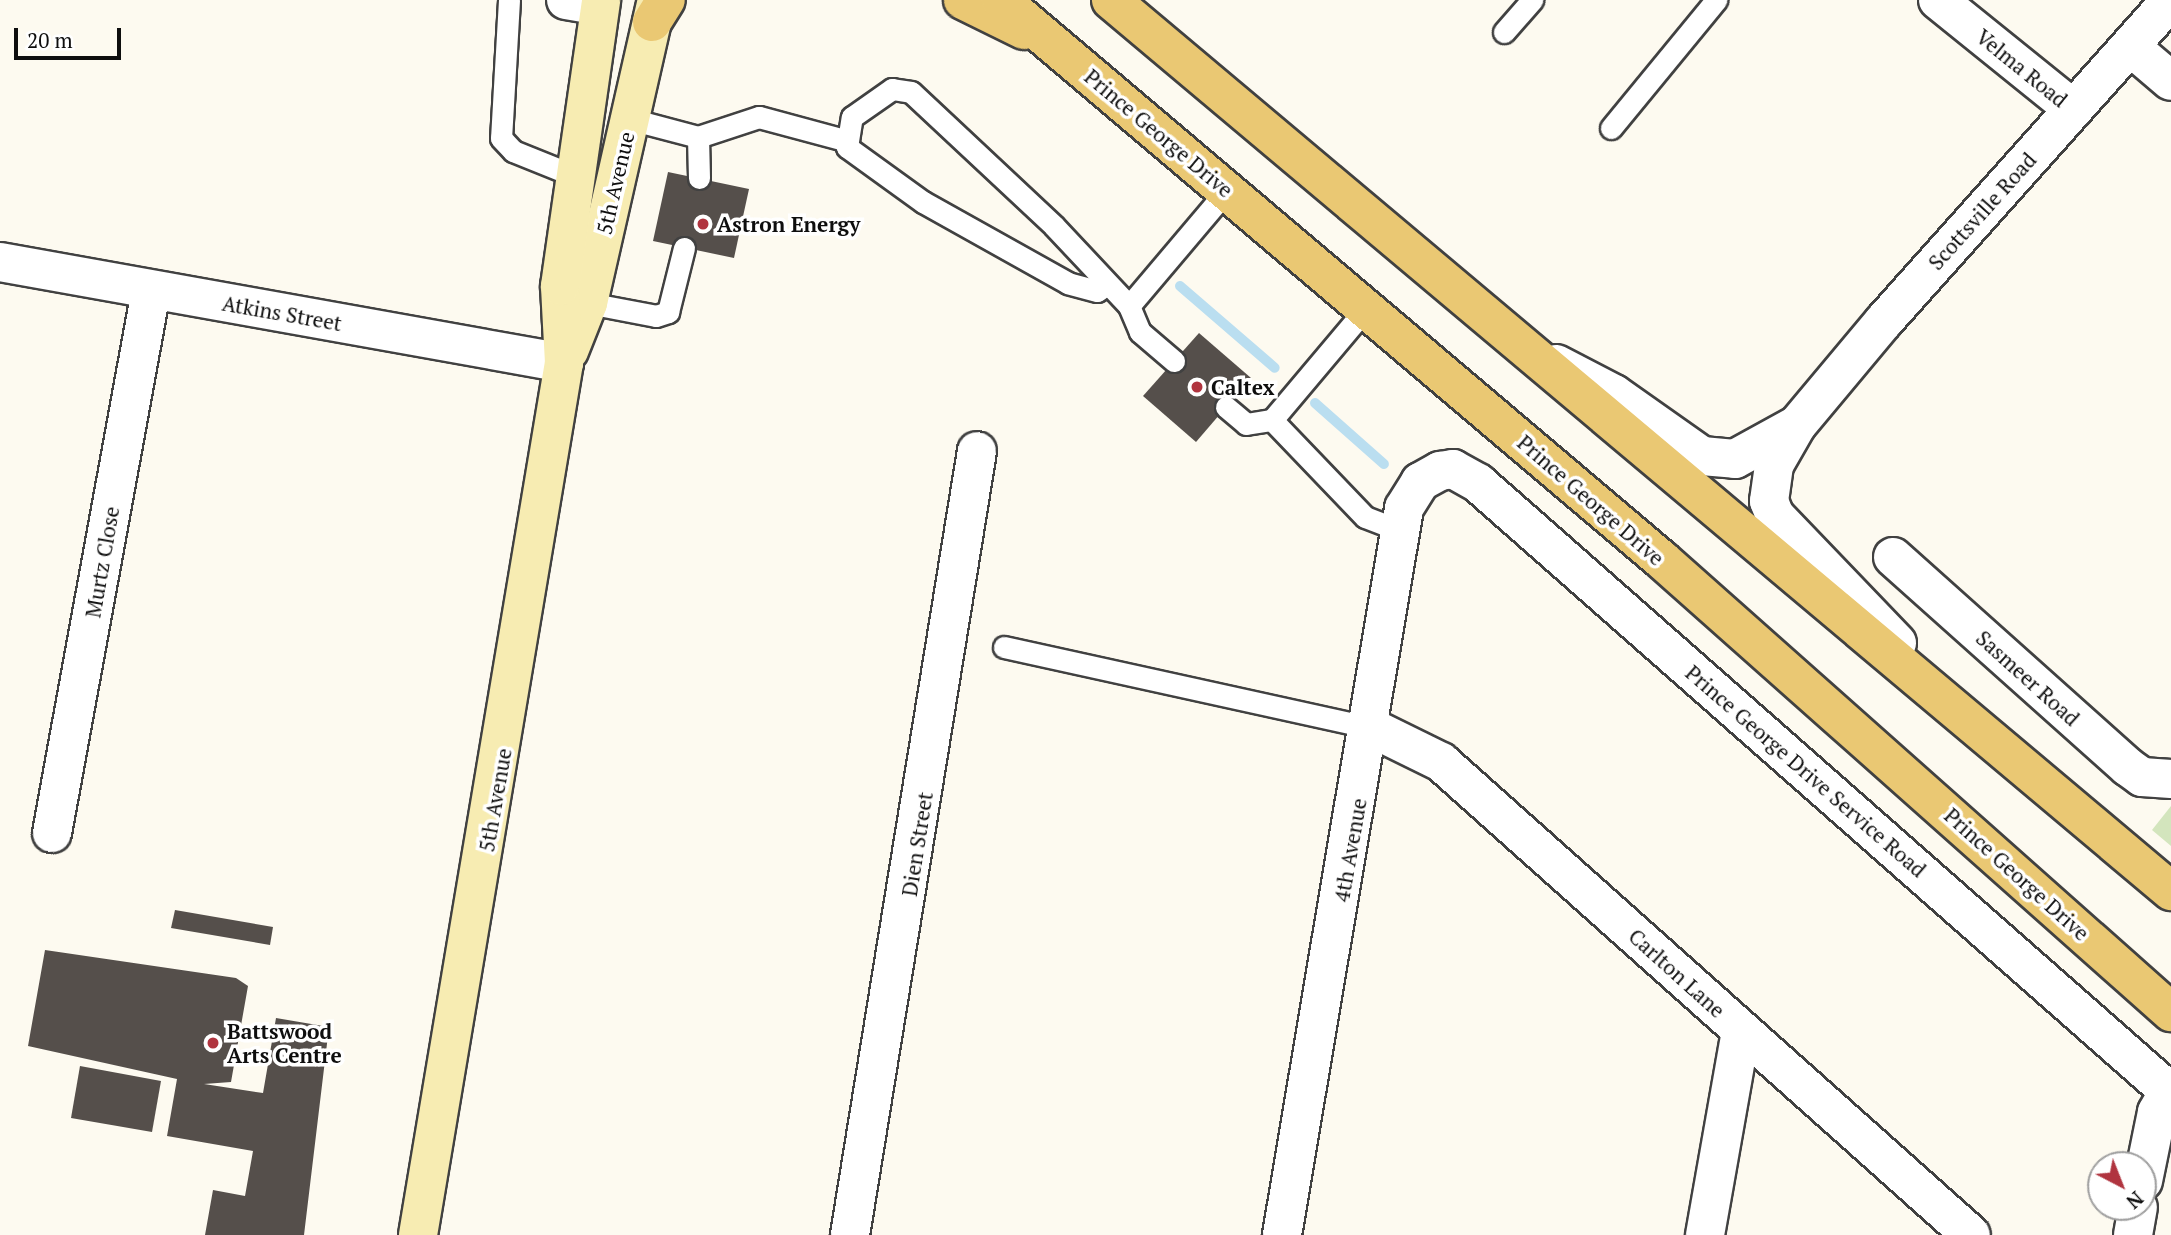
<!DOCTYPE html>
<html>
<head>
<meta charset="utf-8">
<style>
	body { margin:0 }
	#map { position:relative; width:2171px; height:1235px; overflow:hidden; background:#fdfaf0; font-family:"PT Serif",serif }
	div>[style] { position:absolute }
	.green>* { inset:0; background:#d3e5bd }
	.stream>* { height:10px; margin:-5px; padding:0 5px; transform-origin:5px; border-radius:5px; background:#badef0 }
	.building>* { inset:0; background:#554f4b }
	.roads { filter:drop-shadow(2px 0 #414141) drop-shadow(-2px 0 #414141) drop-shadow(0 2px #414141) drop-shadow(0 -2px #414141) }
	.service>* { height:21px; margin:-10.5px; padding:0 10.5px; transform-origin:10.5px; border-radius:10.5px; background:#fff }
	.minor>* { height:38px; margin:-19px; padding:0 19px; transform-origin:19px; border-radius:19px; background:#fff }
	.secondary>* { height:38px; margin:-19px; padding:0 19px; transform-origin:19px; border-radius:19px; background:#f7ecb2 }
	.primary>* { height:38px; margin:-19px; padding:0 19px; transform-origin:19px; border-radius:19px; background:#eac873 }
	.dots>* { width:19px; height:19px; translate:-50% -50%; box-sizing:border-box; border:4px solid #fff; border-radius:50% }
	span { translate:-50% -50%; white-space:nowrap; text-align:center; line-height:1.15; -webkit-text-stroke:7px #fff; paint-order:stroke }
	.street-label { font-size:21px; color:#0e0e0e }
	.poi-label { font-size:21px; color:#0e0e0e; font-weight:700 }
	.left { translate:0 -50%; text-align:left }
	.north { position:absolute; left:2087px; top:1151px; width:70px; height:70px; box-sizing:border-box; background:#fff; border:2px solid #9f9f9f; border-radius:50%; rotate:138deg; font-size:19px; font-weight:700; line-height:28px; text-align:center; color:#0e0e0e }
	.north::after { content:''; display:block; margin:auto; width:24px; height:32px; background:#b0343f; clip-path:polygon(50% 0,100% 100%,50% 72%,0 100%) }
	.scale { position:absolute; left:14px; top:28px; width:107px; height:32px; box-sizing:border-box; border:4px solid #0e0e0e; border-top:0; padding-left:9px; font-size:21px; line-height:24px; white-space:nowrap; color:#0e0e0e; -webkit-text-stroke:5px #fff; paint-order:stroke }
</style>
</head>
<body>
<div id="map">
	<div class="green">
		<i style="clip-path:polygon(2171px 806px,2171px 846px,2152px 830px)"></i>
	</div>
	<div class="stream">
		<i style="left:1180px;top:286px;width:125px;rotate:40.8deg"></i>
		<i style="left:1315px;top:403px;width:92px;rotate:41.5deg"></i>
	</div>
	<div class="building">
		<i style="clip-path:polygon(668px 172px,749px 189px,734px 258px,653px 241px)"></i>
		<i style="clip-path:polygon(1199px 333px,1251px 378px,1196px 442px,1143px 396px)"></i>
		<i style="clip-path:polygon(175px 910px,273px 927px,270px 945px,171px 928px)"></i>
		<i style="clip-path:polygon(45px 950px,236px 978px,248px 986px,231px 1082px,204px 1084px,263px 1093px,276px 1018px,329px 1027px,304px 1235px,205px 1235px,213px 1190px,245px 1196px,253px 1151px,167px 1136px,177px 1079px,28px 1046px)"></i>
		<i style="clip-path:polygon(80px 1066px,161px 1081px,152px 1132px,71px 1118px)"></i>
	</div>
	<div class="roads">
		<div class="service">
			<i style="left:509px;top:0;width:138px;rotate:93.3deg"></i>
			<i style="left:501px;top:138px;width:18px;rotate:47deg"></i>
			<i style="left:513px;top:151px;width:67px;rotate:22deg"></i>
			<i style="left:1504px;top:32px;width:43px;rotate:-48.8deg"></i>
			<i style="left:630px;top:119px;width:70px;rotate:14.8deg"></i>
			<i style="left:698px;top:137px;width:41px;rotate:88.6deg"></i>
			<i style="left:1611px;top:128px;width:166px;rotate:-50.6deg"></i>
			<i style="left:698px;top:137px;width:64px;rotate:-18.2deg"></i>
			<i style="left:759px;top:117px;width:88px;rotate:15.1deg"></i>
			<i style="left:1107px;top:284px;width:12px;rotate:145deg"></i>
			<i style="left:1097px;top:291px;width:30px;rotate:-165deg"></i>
			<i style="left:1068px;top:283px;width:166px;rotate:-150.8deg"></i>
			<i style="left:923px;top:202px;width:94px;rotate:-144.1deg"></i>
			<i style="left:847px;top:147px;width:30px;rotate:-81deg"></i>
			<i style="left:852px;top:117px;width:49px;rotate:-35deg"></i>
			<i style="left:892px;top:89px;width:19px;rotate:9deg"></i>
			<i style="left:911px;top:92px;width:196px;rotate:43.1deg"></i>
			<i style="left:1054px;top:226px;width:110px;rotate:46.8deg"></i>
			<i style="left:588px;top:303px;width:69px;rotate:10.8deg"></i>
			<i style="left:656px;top:316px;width:13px;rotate:-18deg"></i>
			<i style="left:668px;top:312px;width:66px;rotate:-76deg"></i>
			<i style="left:1174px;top:361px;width:45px;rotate:-139.5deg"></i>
			<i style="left:1140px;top:332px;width:28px;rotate:-113deg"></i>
			<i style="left:1129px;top:306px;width:152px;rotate:-49.8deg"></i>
			<i style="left:1226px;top:407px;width:26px;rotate:40deg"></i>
			<i style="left:1246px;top:424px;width:26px;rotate:-9deg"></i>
			<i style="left:1272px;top:420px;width:148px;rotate:-49.9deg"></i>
			<i style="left:1272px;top:420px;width:134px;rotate:46.2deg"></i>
			<i style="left:1365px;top:517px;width:39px;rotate:21deg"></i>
			<i style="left:1004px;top:647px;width:377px;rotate:12.4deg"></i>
		</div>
		<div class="minor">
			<i style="left:566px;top:0;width:34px;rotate:10deg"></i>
			<i style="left:1938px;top:0;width:174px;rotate:38.9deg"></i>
			<i style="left:2131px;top:47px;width:52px;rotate:40.4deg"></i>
			<i style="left:0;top:262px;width:573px;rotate:10.15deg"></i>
			<i style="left:1556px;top:364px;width:65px;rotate:27.3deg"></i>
			<i style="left:1614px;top:394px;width:108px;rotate:35.2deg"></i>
			<i style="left:1702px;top:456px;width:33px;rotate:5deg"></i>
			<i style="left:1735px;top:459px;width:68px;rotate:-28.8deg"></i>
			<i style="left:1893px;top:557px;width:315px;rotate:41.8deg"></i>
			<i style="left:2128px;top:767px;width:17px;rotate:36deg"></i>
			<i style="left:2142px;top:777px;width:29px;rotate:4deg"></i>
			<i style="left:1897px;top:643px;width:176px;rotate:-133.8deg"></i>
			<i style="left:1775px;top:516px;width:16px;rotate:-112deg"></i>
			<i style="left:1769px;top:501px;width:36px;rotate:-82deg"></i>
			<i style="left:1774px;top:465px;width:46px;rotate:-60.1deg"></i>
			<i style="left:1797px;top:425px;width:136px;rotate:-50.1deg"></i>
			<i style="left:1884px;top:321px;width:431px;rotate:-48.2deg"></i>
			<i style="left:1372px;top:728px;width:77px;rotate:26.2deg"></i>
			<i style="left:1441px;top:762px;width:710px;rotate:41.75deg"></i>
			<i style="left:52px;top:833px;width:551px;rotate:-79.65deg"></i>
			<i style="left:2143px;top:1181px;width:70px;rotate:-78.5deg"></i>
			<i style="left:2157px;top:1112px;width:24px;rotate:-60deg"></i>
			<i style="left:850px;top:1235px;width:794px;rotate:-80.8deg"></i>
			<i style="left:1282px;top:1235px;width:737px;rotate:-80.47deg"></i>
			<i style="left:1404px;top:508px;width:31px;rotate:-58deg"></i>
			<i style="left:1420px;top:482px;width:23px;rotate:-29deg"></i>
			<i style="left:1440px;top:471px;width:13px;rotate:-9deg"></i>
			<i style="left:1453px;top:469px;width:29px;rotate:29deg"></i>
			<i style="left:1478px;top:483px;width:923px;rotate:41.36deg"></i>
			<i style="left:1705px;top:1235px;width:207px;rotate:-80deg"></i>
			<i style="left:2133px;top:1235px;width:28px;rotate:-80deg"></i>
		</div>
		<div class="secondary">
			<i style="left:569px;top:351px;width:52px;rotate:-68.4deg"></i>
			<i style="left:588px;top:303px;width:311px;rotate:-77.2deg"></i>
			<i style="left:418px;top:1235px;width:884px;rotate:-80.5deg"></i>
			<i style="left:564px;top:363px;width:77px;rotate:-93deg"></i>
			<i style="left:560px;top:286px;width:289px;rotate:-81.8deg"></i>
		</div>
		<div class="primary">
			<i style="left:963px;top:0;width:68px;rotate:26.2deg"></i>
			<i style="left:1001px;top:0;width:866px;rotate:40.27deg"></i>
			<i style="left:1662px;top:560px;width:681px;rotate:41.61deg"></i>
			<i style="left:1111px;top:0;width:1385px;rotate:40.05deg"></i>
			<i style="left:652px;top:22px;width:26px;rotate:-58deg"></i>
		</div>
	</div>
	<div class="dots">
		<i style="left:703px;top:224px;background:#b0343f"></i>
		<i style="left:1197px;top:387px;background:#b0343f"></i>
		<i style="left:213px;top:1043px;background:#b0343f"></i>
	</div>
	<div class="street-label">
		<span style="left:2022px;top:68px;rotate:39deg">Velma Road</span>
		<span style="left:1159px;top:133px;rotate:40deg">Prince George Drive</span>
		<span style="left:615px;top:183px;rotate:-77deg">5th Avenue</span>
		<span style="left:1982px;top:211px;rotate:-48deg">Scottsville Road</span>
		<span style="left:282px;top:313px;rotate:10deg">Atkins Street</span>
		<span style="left:1591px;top:500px;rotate:41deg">Prince George Drive</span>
		<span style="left:102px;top:562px;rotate:-80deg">Murtz Close</span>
		<span style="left:2028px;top:678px;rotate:42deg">Sasmeer Road</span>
		<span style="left:1806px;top:771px;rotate:41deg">Prince George Drive Service Road</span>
		<span style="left:495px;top:800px;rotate:-80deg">5th Avenue</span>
		<span style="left:917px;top:844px;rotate:-81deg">Dien Street</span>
		<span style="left:1350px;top:850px;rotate:-80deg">4th Avenue</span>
		<span style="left:2017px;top:874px;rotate:42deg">Prince George Drive</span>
		<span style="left:1677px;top:973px;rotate:42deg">Carlton Lane</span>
	</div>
	<div class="poi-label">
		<span class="left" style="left:717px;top:224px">Astron Energy</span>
		<span class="left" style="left:1211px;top:387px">Caltex</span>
		<span class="left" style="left:227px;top:1043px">Battswood<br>Arts Centre</span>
	</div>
	<div class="north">N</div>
	<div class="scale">20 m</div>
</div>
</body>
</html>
